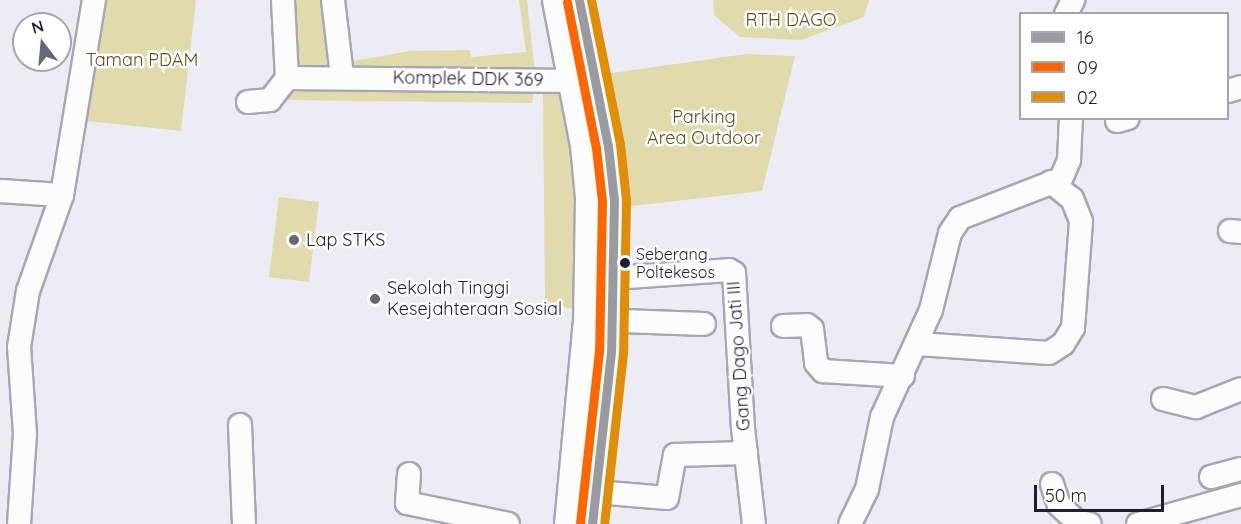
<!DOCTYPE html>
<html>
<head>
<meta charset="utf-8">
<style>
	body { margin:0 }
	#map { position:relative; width:1241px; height:524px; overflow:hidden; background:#ecedf4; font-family:Quicksand,sans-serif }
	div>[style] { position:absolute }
	.green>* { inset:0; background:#e1daac }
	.roads { filter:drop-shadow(2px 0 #a6a7b4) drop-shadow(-2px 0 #a6a7b4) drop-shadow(0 2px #a6a7b4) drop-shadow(0 -2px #a6a7b4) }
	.minor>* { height:22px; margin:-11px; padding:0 11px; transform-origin:11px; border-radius:11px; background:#fcfcfd }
	.major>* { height:28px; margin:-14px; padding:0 14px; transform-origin:14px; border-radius:14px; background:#fcfcfd }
	.bus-1>* { height:9px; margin:-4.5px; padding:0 4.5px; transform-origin:4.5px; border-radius:4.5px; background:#9a9aa2 }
	.bus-2>* { height:9px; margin:-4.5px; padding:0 4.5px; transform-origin:4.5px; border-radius:4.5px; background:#f60 }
	.bus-3>* { height:9px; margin:-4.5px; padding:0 4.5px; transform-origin:4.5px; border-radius:4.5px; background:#df8e05 }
	.dots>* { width:16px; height:16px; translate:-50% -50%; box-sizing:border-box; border:3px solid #fff; border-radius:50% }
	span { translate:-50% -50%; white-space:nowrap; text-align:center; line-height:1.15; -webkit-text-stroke:5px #fff; paint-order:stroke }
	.bus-label { font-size:16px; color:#1d1e35 }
	.left { translate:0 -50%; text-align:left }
	.park-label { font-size:18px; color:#595220 }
	.street-label { font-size:18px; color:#1d1e35 }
	.poi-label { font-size:18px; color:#1d1e35 }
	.legend { position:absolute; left:1019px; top:12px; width:210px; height:108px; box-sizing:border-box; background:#fff; border:2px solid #a5a5ae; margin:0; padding:8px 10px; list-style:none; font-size:18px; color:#1d1e35 }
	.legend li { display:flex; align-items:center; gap:12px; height:30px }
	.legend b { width:30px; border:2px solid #a5a5ae }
	.north { position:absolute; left:12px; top:12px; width:60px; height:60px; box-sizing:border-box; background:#fff; border:2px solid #a5a5ae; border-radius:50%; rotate:344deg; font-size:16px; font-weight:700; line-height:24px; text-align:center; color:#1d1e35 }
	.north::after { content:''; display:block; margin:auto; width:21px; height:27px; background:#656678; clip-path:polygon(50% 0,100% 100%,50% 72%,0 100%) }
	.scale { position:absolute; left:1034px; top:485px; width:130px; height:27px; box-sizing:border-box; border:3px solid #1d1e35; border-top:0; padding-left:8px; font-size:18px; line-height:21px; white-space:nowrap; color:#1d1e35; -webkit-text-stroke:4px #fff; paint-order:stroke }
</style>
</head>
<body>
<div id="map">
	<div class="green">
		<i style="clip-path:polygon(101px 0,196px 0,181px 131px,87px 121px)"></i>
		<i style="clip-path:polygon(289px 0,328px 0,336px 71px,293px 73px)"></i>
		<i style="clip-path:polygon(519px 0,527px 0,535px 72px,347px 71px,349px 51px,353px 61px,410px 51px,470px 50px,471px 57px,526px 52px)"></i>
		<i style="clip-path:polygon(713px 0,869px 0,864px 17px,801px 40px,740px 37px,714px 15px)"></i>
		<i style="clip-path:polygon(746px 54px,795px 56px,762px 191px,624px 207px,605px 74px)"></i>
		<i style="clip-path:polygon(290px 83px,535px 85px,532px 103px,282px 100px)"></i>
		<i style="clip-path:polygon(568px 89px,584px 186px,579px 310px,545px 304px,543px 90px)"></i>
		<i style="clip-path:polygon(279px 197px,319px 202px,309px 282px,269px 277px)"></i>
	</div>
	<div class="roads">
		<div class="minor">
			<i style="left:283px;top:0;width:78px;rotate:87.1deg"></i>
			<i style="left:287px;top:78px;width:285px;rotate:0.6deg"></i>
			<i style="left:572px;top:81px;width:16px;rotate:-14deg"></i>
			<i style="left:333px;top:0;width:77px;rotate:83.2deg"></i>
			<i style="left:1066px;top:14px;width:16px;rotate:-63deg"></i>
			<i style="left:1228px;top:91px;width:14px;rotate:-17deg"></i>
			<i style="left:248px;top:102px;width:22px;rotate:-5deg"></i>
			<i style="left:270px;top:100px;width:28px;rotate:-52deg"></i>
			<i style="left:1117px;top:121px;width:11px;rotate:-15deg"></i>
			<i style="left:0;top:191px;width:62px;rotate:3.7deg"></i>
			<i style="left:1230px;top:231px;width:11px;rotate:5deg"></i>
			<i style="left:613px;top:278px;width:116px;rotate:-3.9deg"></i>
			<i style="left:729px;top:270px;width:6px;rotate:31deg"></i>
			<i style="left:734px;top:273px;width:155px;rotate:86.7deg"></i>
			<i style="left:743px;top:428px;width:97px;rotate:83.5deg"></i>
			<i style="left:595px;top:320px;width:109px;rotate:2.1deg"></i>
			<i style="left:783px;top:326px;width:24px;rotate:-2deg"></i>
			<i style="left:807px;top:325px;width:6px;rotate:39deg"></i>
			<i style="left:812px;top:329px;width:34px;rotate:83deg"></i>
			<i style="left:816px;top:363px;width:11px;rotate:49deg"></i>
			<i style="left:823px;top:371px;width:80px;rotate:3.6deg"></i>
			<i style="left:918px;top:344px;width:131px;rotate:3.9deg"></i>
			<i style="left:1049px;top:353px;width:17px;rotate:-33deg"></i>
			<i style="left:1063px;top:344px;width:19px;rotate:-58deg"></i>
			<i style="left:1073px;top:328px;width:107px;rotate:-85.7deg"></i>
			<i style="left:1081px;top:221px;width:24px;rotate:-112deg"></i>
			<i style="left:1072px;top:199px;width:27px;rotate:-141deg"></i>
			<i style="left:1163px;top:399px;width:34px;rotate:14deg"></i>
			<i style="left:1196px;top:407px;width:48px;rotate:-21.8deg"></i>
			<i style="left:240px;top:425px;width:99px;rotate:87.7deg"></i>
			<i style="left:409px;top:474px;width:29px;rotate:94deg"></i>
			<i style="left:407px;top:503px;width:103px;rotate:11.7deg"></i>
			<i style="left:1211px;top:477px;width:31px;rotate:-15deg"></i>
			<i style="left:1052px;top:484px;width:22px;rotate:72deg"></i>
			<i style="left:1059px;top:505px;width:23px;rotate:43deg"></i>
			<i style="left:1076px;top:521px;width:14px;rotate:12deg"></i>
			<i style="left:596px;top:492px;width:71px;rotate:4.8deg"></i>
			<i style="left:667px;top:498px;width:44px;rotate:-79.5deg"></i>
			<i style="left:675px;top:455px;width:71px;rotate:-1.6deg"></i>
			<i style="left:19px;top:524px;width:90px;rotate:-86.2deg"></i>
			<i style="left:25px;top:434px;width:87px;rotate:-93.9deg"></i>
			<i style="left:19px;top:347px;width:57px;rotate:-80.9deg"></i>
			<i style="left:28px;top:291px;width:102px;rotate:-70.5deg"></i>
			<i style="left:62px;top:195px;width:198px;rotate:-80.7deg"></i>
			<i style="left:850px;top:524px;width:39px;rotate:-64deg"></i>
			<i style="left:867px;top:489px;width:74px;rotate:-78.2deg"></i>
			<i style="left:882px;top:417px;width:118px;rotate:-65.4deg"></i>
			<i style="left:931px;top:310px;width:79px;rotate:-76.1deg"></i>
			<i style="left:950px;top:233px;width:18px;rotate:-56deg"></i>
			<i style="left:960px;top:218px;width:108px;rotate:-21.1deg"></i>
			<i style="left:1061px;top:179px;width:21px;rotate:-67deg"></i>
			<i style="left:1069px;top:160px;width:42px;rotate:-87.3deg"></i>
			<i style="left:1138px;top:524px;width:107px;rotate:-15.7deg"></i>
		</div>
		<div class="major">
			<i style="left:557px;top:0;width:148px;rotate:79.1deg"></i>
			<i style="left:585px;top:145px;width:53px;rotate:84.6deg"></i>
			<i style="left:590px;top:198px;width:122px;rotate:90.9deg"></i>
			<i style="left:588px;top:320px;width:205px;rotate:95.3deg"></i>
			<i style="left:579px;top:0;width:149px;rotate:78.8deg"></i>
			<i style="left:608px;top:146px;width:54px;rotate:83.7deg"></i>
			<i style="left:614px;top:200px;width:152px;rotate:91.1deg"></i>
			<i style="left:611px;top:352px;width:173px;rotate:96.3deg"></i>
		</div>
	</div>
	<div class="bus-1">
		<i style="left:579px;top:0;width:149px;rotate:78.8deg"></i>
		<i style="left:608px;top:146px;width:54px;rotate:83.7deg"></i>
		<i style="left:614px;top:200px;width:152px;rotate:91.1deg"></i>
		<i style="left:611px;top:352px;width:173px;rotate:96.3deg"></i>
	</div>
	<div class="bus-2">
		<i style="left:567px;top:2px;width:149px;rotate:78.8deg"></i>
		<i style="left:596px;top:148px;width:53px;rotate:83.5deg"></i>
		<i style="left:602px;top:201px;width:150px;rotate:91.1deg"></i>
		<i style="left:599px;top:351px;width:173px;rotate:96.3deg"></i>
	</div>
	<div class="bus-3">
		<i style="left:591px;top:0;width:147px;rotate:78.6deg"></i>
		<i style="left:620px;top:144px;width:56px;rotate:83.9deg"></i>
		<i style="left:626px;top:200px;width:153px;rotate:91.1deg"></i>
		<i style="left:623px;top:353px;width:172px;rotate:96.3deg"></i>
	</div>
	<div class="dots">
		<i style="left:294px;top:240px;background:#656678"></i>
		<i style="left:625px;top:263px;background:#1d1e35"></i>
		<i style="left:375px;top:299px;background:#656678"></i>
	</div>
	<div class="bus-label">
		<span class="left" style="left:636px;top:263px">Seberang<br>Poltekesos</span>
	</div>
	<div class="park-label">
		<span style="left:791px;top:20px">RTH DAGO</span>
		<span style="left:142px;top:60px">Taman PDAM</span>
		<span style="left:704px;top:128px">Parking<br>Area Outdoor</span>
	</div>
	<div class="street-label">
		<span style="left:468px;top:79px;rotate:1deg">Komplek DDK 369</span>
		<span style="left:739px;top:356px;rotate:-94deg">Gang Dago Jati III</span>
	</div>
	<div class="poi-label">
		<span class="left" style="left:306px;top:240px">Lap STKS</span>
		<span class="left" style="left:387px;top:299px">Sekolah Tinggi<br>Kesejahteraan Sosial</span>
	</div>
	<ul class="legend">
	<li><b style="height:8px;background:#9a9aa2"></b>16</li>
	<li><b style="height:8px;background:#f60"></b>09</li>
	<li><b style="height:8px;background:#df8e05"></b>02</li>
	</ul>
	<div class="north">N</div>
	<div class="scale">50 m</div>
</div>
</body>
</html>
